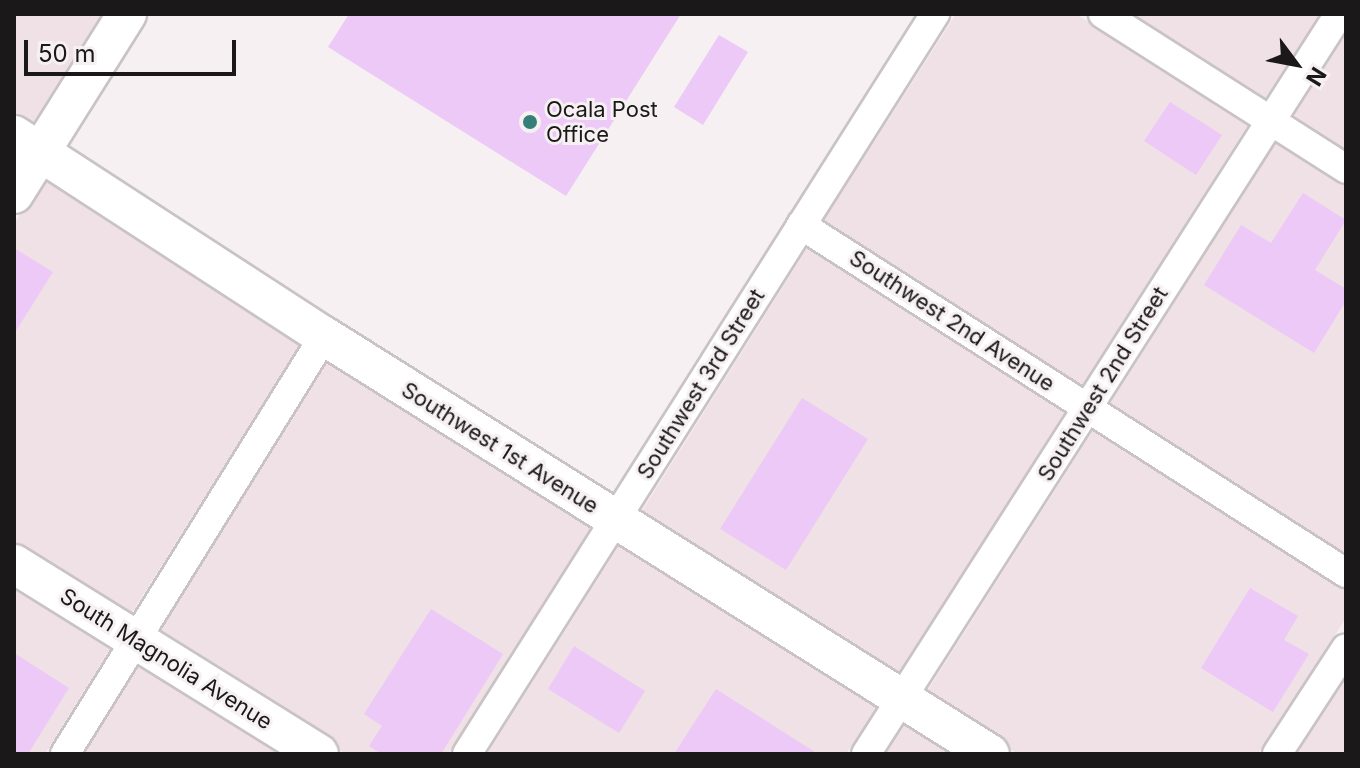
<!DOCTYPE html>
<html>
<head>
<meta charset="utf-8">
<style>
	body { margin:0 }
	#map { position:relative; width:1360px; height:768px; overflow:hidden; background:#f6f0f2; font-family:Inter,sans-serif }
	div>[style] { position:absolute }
	.built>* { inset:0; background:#f0e1e7 }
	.building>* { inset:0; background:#ecc9f6 }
	.roads { filter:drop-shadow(2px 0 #c9c3c5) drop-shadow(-2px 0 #c9c3c5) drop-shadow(0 2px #c9c3c5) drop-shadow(0 -2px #c9c3c5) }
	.street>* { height:28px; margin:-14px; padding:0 14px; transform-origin:14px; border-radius:14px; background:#fff }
	.secondary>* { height:38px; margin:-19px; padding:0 19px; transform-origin:19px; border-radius:19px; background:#fff }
	.dots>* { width:22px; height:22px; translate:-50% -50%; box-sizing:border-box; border:4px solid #f6f0f2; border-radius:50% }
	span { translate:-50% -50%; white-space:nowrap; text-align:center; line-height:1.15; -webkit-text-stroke:6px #f6f0f2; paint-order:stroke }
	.poi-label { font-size:22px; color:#1a1819 }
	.left { translate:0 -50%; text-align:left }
	.street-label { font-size:22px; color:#1a1819 }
	.frame { position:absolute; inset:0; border:16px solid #1a1819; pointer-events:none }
	.north { position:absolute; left:1256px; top:24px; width:80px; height:80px; -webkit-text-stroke:6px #f6f0f2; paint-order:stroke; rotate:122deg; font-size:22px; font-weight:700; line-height:32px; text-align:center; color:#1a1819 }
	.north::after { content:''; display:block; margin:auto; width:28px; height:36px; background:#1a1819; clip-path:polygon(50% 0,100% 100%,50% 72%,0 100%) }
	.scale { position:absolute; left:24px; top:40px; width:212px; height:36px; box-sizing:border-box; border:4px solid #1a1819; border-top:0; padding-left:10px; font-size:24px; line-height:28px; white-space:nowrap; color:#1a1819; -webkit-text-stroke:6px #f6f0f2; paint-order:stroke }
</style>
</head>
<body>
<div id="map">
	<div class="built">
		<i style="clip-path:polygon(14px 14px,108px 14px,35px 131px,14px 118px)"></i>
		<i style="clip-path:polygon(956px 14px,1076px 14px,1249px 123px,1082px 387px,823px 222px)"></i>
		<i style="clip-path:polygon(1130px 14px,1320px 14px,1265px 99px)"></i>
		<i style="clip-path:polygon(1346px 34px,1346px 151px,1293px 117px)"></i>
		<i style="clip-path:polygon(1277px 141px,1346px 186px,1346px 556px,1110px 404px)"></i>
		<i style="clip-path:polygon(47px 174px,303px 340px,128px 619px,14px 547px,14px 224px)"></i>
		<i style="clip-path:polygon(808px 247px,1066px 411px,896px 679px,638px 517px)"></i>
		<i style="clip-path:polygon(331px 357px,594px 524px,448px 754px,346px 754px,156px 637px)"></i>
		<i style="clip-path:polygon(1094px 429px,1346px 590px,1346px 618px,1258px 754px,1018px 754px,924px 696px)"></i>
		<i style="clip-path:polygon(622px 541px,880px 703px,846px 754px,487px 754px)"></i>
		<i style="clip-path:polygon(14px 581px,113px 644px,45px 754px,14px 754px)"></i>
		<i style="clip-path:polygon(141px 662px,291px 754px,84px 754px)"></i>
		<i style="clip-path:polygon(1346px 678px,1346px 754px,1297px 754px)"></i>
		<i style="clip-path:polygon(908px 720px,963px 754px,886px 754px)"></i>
	</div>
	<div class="building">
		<i style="clip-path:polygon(349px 14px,681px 14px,566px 196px,328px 47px)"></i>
		<i style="clip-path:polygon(719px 35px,748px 52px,703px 125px,674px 107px)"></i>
		<i style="clip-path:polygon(1170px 102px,1222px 135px,1196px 175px,1144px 141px)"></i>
		<i style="clip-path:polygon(1303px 193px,1346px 220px,1315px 270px,1346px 289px,1346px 301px,1314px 353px,1204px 285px,1241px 225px,1271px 243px)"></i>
		<i style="clip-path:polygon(14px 248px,53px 272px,14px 334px)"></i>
		<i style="clip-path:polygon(802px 398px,868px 439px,786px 570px,720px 529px)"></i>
		<i style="clip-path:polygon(1250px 588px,1298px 616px,1284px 640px,1309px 654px,1273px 712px,1201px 668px)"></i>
		<i style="clip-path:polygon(431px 609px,503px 654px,441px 754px,381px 754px,369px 746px,382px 726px,364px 714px)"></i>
		<i style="clip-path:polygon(574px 646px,645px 691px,619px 733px,548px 689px)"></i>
		<i style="clip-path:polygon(14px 653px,69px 688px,28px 754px,14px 754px)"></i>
		<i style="clip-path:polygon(716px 689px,818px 754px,674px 754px)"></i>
	</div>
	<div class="roads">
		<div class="street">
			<i style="left:1103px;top:14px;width:288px;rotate:32.5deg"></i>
			<i style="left:801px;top:225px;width:647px;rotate:32.56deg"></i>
			<i style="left:65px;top:754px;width:492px;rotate:-58.2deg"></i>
			<i style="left:467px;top:754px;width:876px;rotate:-57.69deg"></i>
			<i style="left:866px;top:754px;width:878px;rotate:-57.41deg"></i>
			<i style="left:1277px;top:754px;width:126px;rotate:-56.9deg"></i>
		</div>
		<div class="secondary">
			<i style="left:14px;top:135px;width:369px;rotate:33deg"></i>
			<i style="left:324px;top:336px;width:786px;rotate:32.11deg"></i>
			<i style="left:14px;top:194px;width:213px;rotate:-57.9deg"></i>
			<i style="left:14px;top:564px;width:359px;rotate:31.9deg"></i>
		</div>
	</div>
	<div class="dots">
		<i style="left:530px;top:122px;background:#367e79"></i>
	</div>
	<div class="poi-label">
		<span class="left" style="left:546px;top:122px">Ocala Post<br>Office</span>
	</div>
	<div class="street-label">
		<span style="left:952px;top:321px;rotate:33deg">Southwest 2nd Avenue</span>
		<span style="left:701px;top:384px;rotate:-58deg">Southwest 3rd Street</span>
		<span style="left:1103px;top:384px;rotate:-58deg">Southwest 2nd Street</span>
		<span style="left:500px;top:448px;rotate:32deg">Southwest 1st Avenue</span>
		<span style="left:166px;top:659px;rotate:32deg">South Magnolia Avenue</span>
	</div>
	<div class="frame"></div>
	<div class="north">N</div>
	<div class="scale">50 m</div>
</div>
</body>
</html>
